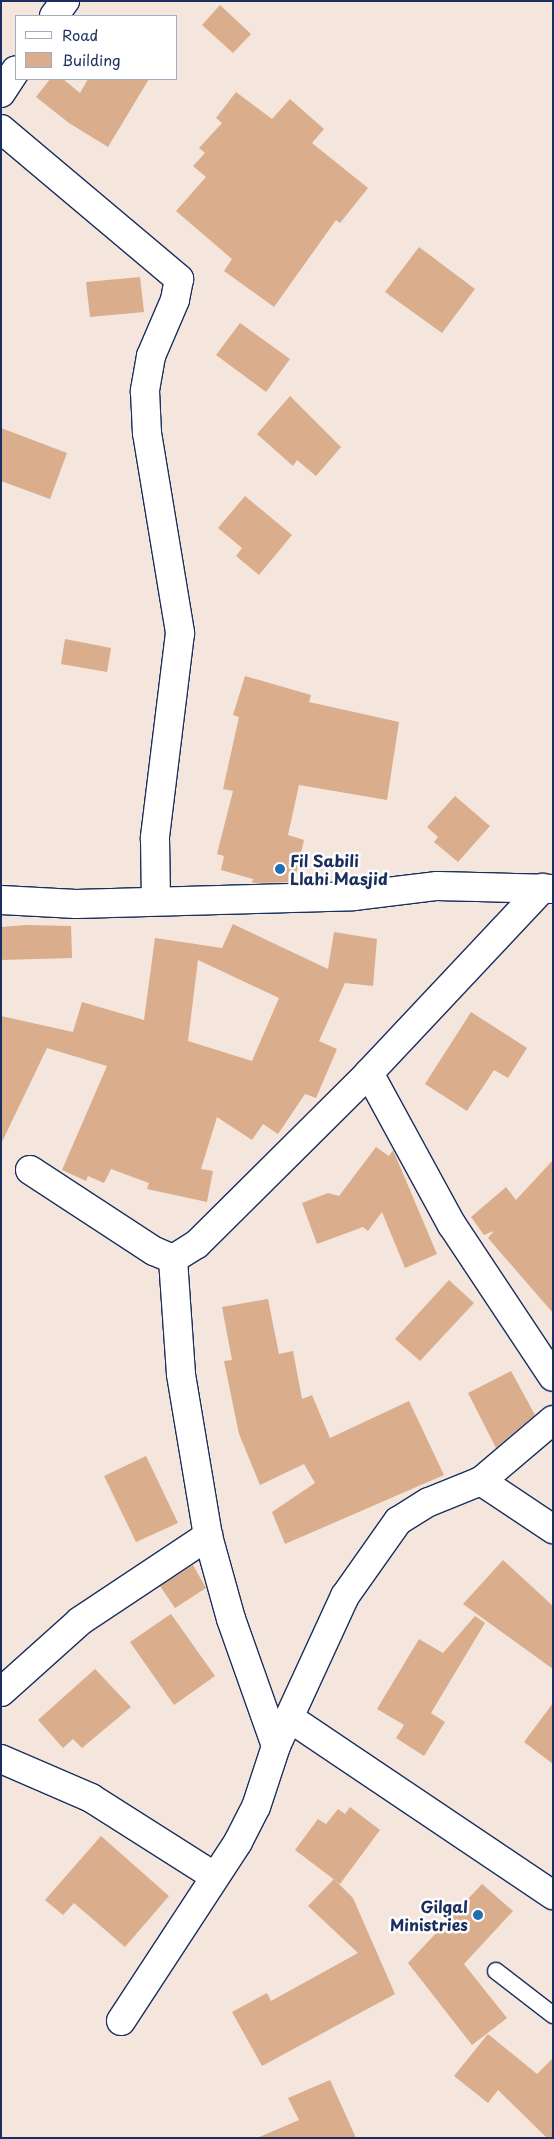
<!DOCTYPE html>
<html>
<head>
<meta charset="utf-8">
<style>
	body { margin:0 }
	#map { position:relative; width:554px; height:2139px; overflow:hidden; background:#f4e6dc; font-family:"Playpen Sans",sans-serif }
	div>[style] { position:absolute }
	.building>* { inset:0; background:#daad8c }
	.roads { filter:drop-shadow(1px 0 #1b2f5e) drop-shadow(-1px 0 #1b2f5e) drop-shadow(0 1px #1b2f5e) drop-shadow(0 -1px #1b2f5e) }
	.service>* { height:16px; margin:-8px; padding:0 8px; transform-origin:8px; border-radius:8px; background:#fff }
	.minor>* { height:28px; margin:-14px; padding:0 14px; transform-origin:14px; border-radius:14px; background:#fff }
	.dots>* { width:14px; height:14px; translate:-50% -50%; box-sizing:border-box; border:2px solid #fff; border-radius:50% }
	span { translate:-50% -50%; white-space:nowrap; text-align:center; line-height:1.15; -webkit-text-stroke:5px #fff; paint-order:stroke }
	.poi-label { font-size:16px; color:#1b2f5e; font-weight:700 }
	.left { translate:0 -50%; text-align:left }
	.right { translate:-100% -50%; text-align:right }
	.frame { position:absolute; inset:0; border:2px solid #1b2f5e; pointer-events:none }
	.legend { position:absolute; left:15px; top:15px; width:162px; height:65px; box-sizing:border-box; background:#fff; border:1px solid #a4acbf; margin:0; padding:6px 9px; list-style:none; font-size:15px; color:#1b2f5e }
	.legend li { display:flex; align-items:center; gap:10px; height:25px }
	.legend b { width:25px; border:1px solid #a4acbf }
</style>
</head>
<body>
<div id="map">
	<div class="building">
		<i style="clip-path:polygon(220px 5px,251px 34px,233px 53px,202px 25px)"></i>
		<i style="clip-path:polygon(50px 79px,63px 79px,80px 93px,88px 79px,149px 79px,108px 147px,69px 123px,36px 97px)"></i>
		<i style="clip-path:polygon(236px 92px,272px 119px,290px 99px,324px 129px,312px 143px,368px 188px,340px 223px,336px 220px,274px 307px,224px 271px,232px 259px,176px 211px,206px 177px,193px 166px,205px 153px,199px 148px,222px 123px,216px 118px)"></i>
		<i style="clip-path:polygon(419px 247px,475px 289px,442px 333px,385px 292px)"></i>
		<i style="clip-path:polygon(140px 277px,144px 312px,90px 317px,86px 282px)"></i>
		<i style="clip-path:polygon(240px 323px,290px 359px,266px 392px,216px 355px)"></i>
		<i style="clip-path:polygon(290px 396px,341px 447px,316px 476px,297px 460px,293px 466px,257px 434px)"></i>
		<i style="clip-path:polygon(1px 428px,67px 453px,50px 499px,1px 481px)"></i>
		<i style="clip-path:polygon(245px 496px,292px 535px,259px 575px,236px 556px,242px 548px,218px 528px)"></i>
		<i style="clip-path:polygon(65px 639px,111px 648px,107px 672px,61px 664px)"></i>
		<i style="clip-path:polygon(245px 676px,311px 695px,309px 702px,399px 722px,387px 800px,299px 785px,288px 835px,304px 840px,294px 882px,252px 883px,253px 879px,221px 870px,224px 856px,217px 854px,233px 791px,223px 789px,239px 717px,233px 715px)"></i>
		<i style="clip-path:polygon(455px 796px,490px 826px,458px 862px,434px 842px,438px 837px,427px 827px)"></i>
		<i style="clip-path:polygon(evenodd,233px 924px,328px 969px,334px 932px,377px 939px,373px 986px,345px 983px,319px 1041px,337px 1049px,316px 1098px,305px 1094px,278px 1134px,263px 1124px,252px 1140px,217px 1117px,201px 1169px,213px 1171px,207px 1202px,147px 1189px,149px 1183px,111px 1169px,104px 1183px,88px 1176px,86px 1181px,62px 1170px,107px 1066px,47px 1048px,1px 1144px,1px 1016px,73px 1032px,82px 1002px,144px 1020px,155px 938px,222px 948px,233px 924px,198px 960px,279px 998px,252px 1061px,188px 1041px,198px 960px)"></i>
		<i style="clip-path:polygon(26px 925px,71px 926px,72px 958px,1px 960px,1px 927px)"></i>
		<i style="clip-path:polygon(471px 1012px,527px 1048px,508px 1078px,494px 1070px,467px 1111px,425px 1084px)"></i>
		<i style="clip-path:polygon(376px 1147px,389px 1156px,393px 1150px,437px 1254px,405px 1268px,382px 1212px,368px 1231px,363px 1227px,317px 1244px,302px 1203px,328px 1193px,339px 1196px)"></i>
		<i style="clip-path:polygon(553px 1160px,553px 1313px,488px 1238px,494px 1231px,484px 1235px,471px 1217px,506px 1187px,516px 1200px)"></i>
		<i style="clip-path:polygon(449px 1280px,474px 1303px,420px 1361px,395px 1339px)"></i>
		<i style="clip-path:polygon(268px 1299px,279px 1354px,293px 1351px,302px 1399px,312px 1395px,330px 1438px,409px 1401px,444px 1475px,285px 1544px,272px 1512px,315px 1483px,304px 1464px,260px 1485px,239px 1434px,224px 1361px,232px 1360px,222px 1307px)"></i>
		<i style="clip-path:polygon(511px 1371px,535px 1415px,496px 1448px,468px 1393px)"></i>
		<i style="clip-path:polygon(146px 1456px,178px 1523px,136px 1542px,104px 1476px)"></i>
		<i style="clip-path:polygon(503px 1560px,553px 1606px,553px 1669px,463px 1604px)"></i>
		<i style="clip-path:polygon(193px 1565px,206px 1588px,175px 1608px,160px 1586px)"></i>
		<i style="clip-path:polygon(171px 1614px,215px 1676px,174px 1705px,130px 1642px)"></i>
		<i style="clip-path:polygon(475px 1616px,485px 1623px,431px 1713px,445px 1722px,424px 1756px,396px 1738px,404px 1725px,377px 1709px,419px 1639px,443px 1653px)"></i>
		<i style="clip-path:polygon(95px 1669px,131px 1707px,82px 1748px,73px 1739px,63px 1748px,38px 1720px)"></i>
		<i style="clip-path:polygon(553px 1703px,553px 1764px,524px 1742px)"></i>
		<i style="clip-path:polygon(350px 1807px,380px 1830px,340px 1884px,295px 1850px,318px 1819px,326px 1824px,338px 1809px,345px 1814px)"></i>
		<i style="clip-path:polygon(101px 1836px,169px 1896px,125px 1947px,74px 1903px,63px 1915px,45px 1900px)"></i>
		<i style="clip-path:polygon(334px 1879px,353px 1898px,395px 1994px,262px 2066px,232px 2012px,267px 1993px,271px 2001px,358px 1953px,308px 1906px)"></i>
		<i style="clip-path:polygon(482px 1884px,513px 1911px,464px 1964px,507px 2018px,472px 2045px,408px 1963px)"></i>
		<i style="clip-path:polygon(488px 2034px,537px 2074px,553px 2058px,553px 2138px,547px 2138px,498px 2090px,488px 2103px,454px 2076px)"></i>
		<i style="clip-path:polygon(330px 2080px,356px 2138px,257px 2138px,299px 2120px,288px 2098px)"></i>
	</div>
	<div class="roads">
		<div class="service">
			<i style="left:496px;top:1971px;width:72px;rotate:37.7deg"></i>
		</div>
		<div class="minor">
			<i style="left:54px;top:16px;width:19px;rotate:-54deg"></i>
			<i style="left:1px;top:93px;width:27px;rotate:-57deg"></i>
			<i style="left:1px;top:129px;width:233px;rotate:40.1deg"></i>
			<i style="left:179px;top:279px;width:21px;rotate:101deg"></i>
			<i style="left:175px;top:300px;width:61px;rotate:113.2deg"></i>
			<i style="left:151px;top:356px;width:36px;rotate:100deg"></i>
			<i style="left:145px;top:391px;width:42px;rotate:87.3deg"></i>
			<i style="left:147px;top:433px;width:203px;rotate:80.6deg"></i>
			<i style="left:180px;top:633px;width:207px;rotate:97deg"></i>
			<i style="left:155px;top:838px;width:62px;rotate:89.1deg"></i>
			<i style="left:1px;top:900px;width:75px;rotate:3.1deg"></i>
			<i style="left:76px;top:904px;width:278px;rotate:-1.6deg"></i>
			<i style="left:354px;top:896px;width:84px;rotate:-6.9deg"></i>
			<i style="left:437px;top:886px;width:116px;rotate:1.5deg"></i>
			<i style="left:369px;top:1073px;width:173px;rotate:61.4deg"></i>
			<i style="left:452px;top:1225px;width:182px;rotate:56.4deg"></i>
			<i style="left:30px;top:1170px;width:148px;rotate:33.2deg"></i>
			<i style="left:154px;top:1251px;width:21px;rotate:23deg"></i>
			<i style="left:173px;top:1259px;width:28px;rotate:-32deg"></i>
			<i style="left:197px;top:1244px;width:243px;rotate:-44.8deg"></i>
			<i style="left:369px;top:1073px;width:254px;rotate:-46.8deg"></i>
			<i style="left:481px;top:1481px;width:87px;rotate:33.7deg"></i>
			<i style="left:1px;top:1692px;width:106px;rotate:-41.9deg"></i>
			<i style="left:80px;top:1621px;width:154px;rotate:-33.6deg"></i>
			<i style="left:291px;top:1719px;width:316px;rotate:33.9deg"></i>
			<i style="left:276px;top:1746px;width:165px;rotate:-65.3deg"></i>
			<i style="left:345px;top:1596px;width:92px;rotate:-54.8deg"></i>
			<i style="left:398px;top:1521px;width:36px;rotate:-32deg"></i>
			<i style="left:429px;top:1502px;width:56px;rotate:-22deg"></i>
			<i style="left:481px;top:1481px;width:94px;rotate:-40.3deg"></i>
			<i style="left:1px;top:1759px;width:98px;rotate:23.4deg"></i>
			<i style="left:91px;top:1798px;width:146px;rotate:32.4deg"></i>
			<i style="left:121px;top:2021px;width:214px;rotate:-56.8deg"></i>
			<i style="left:238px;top:1842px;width:39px;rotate:-63deg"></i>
			<i style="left:256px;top:1807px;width:64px;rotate:-71.8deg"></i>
			<i style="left:276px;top:1746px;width:135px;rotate:-109.5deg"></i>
			<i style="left:231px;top:1619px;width:86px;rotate:-105.5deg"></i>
			<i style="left:208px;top:1536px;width:164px;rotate:-99.5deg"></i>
			<i style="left:181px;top:1374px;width:115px;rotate:-94deg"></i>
		</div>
	</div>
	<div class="dots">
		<i style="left:280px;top:869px;background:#1f6fb2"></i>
		<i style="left:478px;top:1915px;background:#1f6fb2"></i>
	</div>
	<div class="poi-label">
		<span class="left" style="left:290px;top:869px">Fil Sabili<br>Llahi Masjid</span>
		<span class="right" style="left:468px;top:1915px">Gilgal<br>Ministries</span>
	</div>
	<div class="frame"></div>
	<ul class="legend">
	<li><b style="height:6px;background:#fff"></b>Road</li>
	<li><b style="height:14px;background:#daad8c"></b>Building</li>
	</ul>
</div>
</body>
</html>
